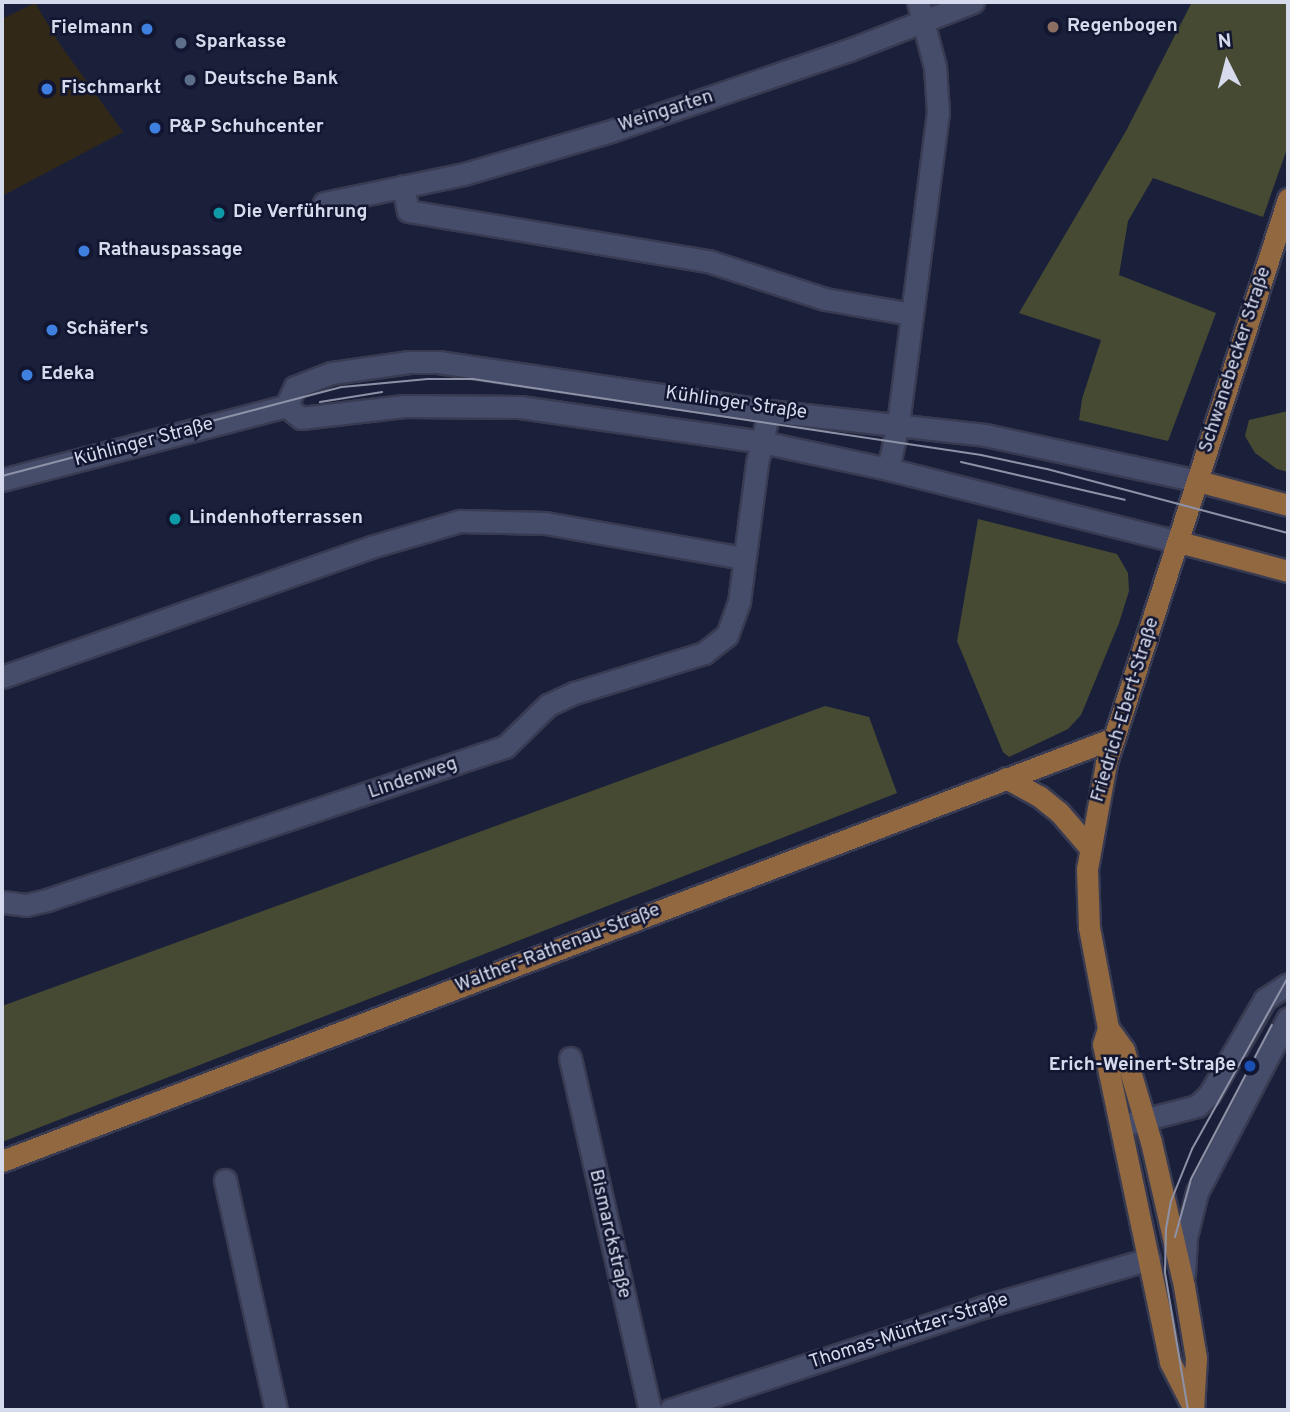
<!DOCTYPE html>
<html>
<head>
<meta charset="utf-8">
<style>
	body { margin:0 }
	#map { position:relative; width:1290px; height:1412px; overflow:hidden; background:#1b203a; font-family:Overpass,sans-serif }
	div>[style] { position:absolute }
	.commercial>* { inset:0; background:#312818 }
	.green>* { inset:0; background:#464a32 }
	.roads { filter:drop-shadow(2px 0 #383b51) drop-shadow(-2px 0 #383b51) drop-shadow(0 2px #383b51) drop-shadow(0 -2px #383b51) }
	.minor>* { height:21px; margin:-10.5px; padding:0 10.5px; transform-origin:10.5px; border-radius:10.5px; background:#464d6a }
	.major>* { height:21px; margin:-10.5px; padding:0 10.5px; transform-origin:10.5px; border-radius:10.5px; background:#926841 }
	.tram>* { height:2px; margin:-1px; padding:0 1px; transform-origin:1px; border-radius:1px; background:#8d92a7 }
	.dots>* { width:19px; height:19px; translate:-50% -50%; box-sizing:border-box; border:4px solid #121630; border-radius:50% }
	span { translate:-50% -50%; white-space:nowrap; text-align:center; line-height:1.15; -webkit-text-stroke:5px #121630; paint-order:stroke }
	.poi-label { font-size:19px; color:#d5daec; font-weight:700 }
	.left { translate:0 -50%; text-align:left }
	.right { translate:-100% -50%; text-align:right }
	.street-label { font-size:19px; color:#d5daec }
	.frame { position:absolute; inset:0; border:4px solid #d5daec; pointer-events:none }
	.north { position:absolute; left:1192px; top:28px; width:70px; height:70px; -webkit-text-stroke:5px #121630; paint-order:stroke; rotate:354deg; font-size:19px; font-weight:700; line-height:28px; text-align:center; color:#d5daec }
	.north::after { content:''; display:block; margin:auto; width:24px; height:32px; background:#d5daec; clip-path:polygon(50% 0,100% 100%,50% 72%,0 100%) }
</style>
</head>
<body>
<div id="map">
	<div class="commercial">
		<i style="clip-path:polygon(35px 3px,61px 46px,123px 132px,2px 196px,2px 19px)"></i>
	</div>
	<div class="green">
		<i style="clip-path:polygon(1192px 2px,1288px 2px,1288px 146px,1263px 217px,1153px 178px,1128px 221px,1119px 275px,1216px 313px,1168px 441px,1079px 420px,1082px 399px,1101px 340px,1019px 313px,1126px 131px)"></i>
		<i style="clip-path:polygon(1288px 411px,1288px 472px,1277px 469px,1255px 453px,1245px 436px,1249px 420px)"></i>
		<i style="clip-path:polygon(978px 519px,1117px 554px,1128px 573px,1129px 591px,1119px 623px,1081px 715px,1068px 729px,1009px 757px,1003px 752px,957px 641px)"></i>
		<i style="clip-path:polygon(825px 706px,869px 717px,897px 793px,2px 1142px,2px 1006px)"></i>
	</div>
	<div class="roads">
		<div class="minor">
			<i style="left:403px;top:186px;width:25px;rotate:79deg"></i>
			<i style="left:408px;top:211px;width:304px;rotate:9.5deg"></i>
			<i style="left:708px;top:261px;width:123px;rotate:18deg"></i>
			<i style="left:825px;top:299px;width:87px;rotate:9.9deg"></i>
			<i style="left:324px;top:203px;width:143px;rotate:-11.7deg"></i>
			<i style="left:464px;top:174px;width:150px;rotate:-16.3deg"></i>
			<i style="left:608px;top:132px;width:255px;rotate:-18.8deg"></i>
			<i style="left:849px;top:50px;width:133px;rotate:-21.2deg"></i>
			<i style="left:286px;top:406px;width:21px;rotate:-65deg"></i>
			<i style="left:295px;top:387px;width:40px;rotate:-21deg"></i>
			<i style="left:332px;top:373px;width:78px;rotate:-8.1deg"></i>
			<i style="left:409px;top:362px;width:29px"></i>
			<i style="left:438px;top:362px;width:335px;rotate:8.4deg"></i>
			<i style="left:769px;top:411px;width:217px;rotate:6.3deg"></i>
			<i style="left:985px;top:435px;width:218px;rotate:12.2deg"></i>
			<i style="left:286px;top:406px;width:19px;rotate:39deg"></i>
			<i style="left:301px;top:418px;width:104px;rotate:-6.6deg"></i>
			<i style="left:404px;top:406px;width:116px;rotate:0.5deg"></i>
			<i style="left:520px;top:407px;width:245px;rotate:8.2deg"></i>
			<i style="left:762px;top:442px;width:129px;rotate:12.1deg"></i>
			<i style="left:888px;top:469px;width:300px;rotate:14.1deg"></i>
			<i style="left:888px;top:469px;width:46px;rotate:-77.5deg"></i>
			<i style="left:898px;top:424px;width:314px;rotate:-82.7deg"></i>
			<i style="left:938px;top:113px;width:46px;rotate:-93.7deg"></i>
			<i style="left:935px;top:67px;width:67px;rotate:-104.7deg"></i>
			<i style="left:2px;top:480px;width:293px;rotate:-14.6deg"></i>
			<i style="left:2px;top:677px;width:391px;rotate:-19.4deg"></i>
			<i style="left:371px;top:547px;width:93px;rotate:-16.3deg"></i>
			<i style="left:460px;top:521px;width:85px;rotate:1.3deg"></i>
			<i style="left:545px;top:523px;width:202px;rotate:10deg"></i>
			<i style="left:2px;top:902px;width:24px;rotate:7deg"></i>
			<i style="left:26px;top:905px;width:22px;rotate:-13deg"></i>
			<i style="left:47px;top:900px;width:484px;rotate:-18.5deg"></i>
			<i style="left:506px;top:746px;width:59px;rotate:-44.3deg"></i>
			<i style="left:548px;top:705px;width:29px;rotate:-25deg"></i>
			<i style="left:574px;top:693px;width:136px;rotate:-17.1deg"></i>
			<i style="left:704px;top:653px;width:29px;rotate:-38deg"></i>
			<i style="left:727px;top:635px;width:35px;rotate:-70deg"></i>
			<i style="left:739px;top:602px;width:140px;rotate:-82.6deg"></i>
			<i style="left:757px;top:463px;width:53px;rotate:-77deg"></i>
			<i style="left:570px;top:1058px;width:361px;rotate:77.2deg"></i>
			<i style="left:1120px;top:1126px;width:80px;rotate:-14.6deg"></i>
			<i style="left:1197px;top:1106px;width:16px;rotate:-43deg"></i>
			<i style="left:1209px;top:1095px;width:111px;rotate:-59.7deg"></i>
			<i style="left:1265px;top:999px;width:27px;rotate:-33deg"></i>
			<i style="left:225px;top:1180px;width:236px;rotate:77.5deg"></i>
			<i style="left:1184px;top:1274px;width:37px;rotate:-87deg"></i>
			<i style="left:1186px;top:1237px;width:46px;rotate:-76.3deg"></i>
			<i style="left:1197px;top:1192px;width:196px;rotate:-62.4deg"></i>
			<i style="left:670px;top:1410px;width:330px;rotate:-18.2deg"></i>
			<i style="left:983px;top:1307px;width:173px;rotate:-16.1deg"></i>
		</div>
		<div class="major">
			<i style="left:1198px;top:481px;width:93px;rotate:14.9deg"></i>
			<i style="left:1179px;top:542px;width:113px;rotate:14.9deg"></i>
			<i style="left:1006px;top:778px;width:38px;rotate:29deg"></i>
			<i style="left:1039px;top:796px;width:26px;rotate:39deg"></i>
			<i style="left:1059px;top:812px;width:48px;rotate:49.3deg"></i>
			<i style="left:1108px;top:1028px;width:17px;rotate:107deg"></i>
			<i style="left:1103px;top:1044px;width:325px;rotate:78.1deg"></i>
			<i style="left:1170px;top:1362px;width:46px;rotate:62.9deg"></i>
			<i style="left:2px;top:1161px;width:1190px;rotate:-20.83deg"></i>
			<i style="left:1193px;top:1410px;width:52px;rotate:-86.7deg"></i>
			<i style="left:1196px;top:1358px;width:73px;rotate:-99.5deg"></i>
			<i style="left:1184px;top:1286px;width:148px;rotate:-102.9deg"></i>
			<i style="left:1151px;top:1142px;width:96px;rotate:-106.4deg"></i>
			<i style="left:1124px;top:1050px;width:27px;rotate:-126deg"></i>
			<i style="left:1108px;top:1028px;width:103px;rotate:-100.7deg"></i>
			<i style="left:1089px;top:927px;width:58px;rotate:-92deg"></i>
			<i style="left:1087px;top:869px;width:108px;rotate:-79.8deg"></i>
			<i style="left:1106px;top:763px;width:593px;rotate:-72.12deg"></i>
		</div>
	</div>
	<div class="tram">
		<i style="left:320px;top:402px;width:63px;rotate:-9.2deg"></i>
		<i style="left:961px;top:462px;width:168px;rotate:13deg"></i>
		<i style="left:2px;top:476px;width:351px;rotate:-14.7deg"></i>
		<i style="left:342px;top:387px;width:86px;rotate:-5.3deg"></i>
		<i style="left:428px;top:379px;width:45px"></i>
		<i style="left:473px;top:379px;width:514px;rotate:8.51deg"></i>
		<i style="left:981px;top:455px;width:67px;rotate:12deg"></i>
		<i style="left:1047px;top:469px;width:249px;rotate:14.9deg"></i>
		<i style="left:1175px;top:1237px;width:60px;rotate:-74.6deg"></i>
		<i style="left:1191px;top:1179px;width:174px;rotate:-62.3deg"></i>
		<i style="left:1188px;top:1410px;width:140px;rotate:-99.5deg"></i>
		<i style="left:1165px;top:1272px;width:43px;rotate:-88.7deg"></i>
		<i style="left:1166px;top:1229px;width:28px;rotate:-80deg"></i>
		<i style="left:1171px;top:1201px;width:56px;rotate:-68deg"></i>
		<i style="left:1192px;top:1149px;width:197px;rotate:-60.8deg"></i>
	</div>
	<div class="dots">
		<i style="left:1053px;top:27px;background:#8d6e63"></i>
		<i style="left:147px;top:29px;background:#3f7fe0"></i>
		<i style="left:181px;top:43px;background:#5c6f8a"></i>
		<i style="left:190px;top:80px;background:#5c6f8a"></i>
		<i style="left:47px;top:89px;background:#3f7fe0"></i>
		<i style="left:155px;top:128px;background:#3f7fe0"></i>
		<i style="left:219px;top:213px;background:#0f9aa8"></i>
		<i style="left:84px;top:251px;background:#3f7fe0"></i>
		<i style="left:52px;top:330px;background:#3f7fe0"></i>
		<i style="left:27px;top:375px;background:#3f7fe0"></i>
		<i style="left:175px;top:519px;background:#0f9aa8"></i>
		<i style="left:1250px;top:1066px;background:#1a4fb4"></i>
	</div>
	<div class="poi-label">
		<span class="left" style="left:1067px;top:27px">Regenbogen</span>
		<span class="right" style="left:133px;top:29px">Fielmann</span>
		<span class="left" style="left:195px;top:43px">Sparkasse</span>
		<span class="left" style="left:204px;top:80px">Deutsche Bank</span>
		<span class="left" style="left:61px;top:89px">Fischmarkt</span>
		<span class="left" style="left:169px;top:128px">P&amp;P Schuhcenter</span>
		<span class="left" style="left:233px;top:213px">Die Verführung</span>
		<span class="left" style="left:98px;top:251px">Rathauspassage</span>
		<span class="left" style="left:66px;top:330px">Schäfer's</span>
		<span class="left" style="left:41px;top:375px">Edeka</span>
		<span class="left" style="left:189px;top:519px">Lindenhofterrassen</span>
		<span class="right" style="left:1236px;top:1066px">Erich-Weinert-Straße</span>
	</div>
	<div class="street-label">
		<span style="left:666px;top:112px;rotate:-18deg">Weingarten</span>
		<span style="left:1236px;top:360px;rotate:-72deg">Schwanebecker Straße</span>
		<span style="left:736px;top:404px;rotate:8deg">Kühlinger Straße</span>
		<span style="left:144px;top:443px;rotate:-15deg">Kühlinger Straße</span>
		<span style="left:1126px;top:710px;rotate:-73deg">Friedrich-Ebert-Straße</span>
		<span style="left:413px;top:779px;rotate:-19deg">Lindenweg</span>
		<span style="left:558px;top:949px;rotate:-21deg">Walther-Rathenau-Straße</span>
		<span style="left:609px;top:1234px;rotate:77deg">Bismarckstraße</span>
		<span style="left:909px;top:1332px;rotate:-18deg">Thomas-Müntzer-Straße</span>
	</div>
	<div class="frame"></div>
	<div class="north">N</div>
</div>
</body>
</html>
